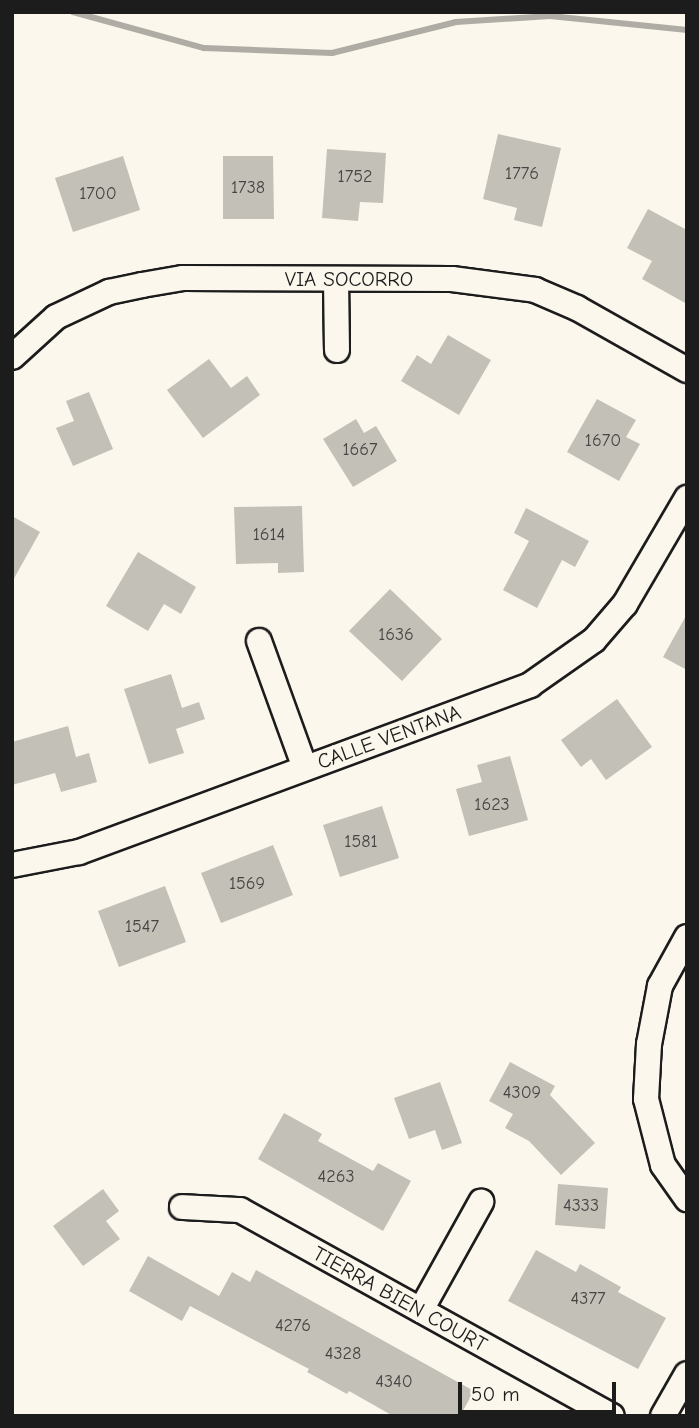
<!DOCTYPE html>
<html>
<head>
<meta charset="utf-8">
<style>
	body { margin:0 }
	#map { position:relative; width:699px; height:1428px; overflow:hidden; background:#fbf7ec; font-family:"Comic Neue",sans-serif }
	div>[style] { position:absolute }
	.stream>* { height:6px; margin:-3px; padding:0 3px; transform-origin:3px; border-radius:3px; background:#afaca5 }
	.building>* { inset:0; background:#c3c0b8 }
	.roads { filter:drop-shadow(2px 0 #1c1c1c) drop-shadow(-2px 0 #1c1c1c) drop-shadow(0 2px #1c1c1c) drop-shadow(0 -2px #1c1c1c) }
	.street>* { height:24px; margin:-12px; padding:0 12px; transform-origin:12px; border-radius:12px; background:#fbf7ec }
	span { translate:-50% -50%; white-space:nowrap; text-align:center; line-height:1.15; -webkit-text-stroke:5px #fbf7ec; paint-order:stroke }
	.number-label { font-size:18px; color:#464543 }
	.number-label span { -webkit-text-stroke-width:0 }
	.street-label { font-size:21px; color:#1c1c1c }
	.frame { position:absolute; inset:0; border:14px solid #1c1c1c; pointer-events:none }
	.scale { position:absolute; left:458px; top:1382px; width:158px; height:32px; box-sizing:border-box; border:4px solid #1c1c1c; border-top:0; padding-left:9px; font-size:21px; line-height:24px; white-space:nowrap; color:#1c1c1c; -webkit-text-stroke:5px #fbf7ec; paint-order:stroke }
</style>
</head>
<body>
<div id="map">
	<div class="stream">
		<i style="left:73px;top:12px;width:136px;rotate:15.4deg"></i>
		<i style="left:204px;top:48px;width:128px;rotate:2.2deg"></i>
		<i style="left:332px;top:53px;width:128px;rotate:-14deg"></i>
		<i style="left:456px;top:22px;width:94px;rotate:-3.7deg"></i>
		<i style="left:550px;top:16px;width:138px;rotate:5.8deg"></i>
	</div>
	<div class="building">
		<i style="clip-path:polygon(498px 134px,561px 148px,542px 227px,514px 220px,517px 208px,483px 199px)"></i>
		<i style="clip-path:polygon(327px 149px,386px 153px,383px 203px,360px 202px,358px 221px,322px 218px)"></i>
		<i style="clip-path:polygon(123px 156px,140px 210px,73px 232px,55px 178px)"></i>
		<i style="clip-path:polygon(223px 156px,273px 156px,274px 219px,223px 219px)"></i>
		<i style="clip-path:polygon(648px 209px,687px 230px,687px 304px,642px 279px,652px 261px,627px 248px)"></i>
		<i style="clip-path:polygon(448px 335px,491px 360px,459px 415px,401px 381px,417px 355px,431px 364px)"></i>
		<i style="clip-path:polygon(209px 359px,231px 388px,247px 376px,260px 395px,203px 438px,167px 390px)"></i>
		<i style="clip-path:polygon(89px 392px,113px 449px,73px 466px,56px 428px,74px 421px,66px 401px)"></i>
		<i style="clip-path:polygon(597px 399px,636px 420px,626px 437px,640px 444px,619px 481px,567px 452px)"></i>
		<i style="clip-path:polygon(356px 419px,364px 433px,376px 426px,397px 461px,353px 487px,323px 439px)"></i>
		<i style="clip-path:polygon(302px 506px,304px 572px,278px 573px,278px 563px,236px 564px,234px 507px)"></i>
		<i style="clip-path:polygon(526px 508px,589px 541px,575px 567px,562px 560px,537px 608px,503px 590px,529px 541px,514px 533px)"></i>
		<i style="clip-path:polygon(12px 516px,40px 532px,12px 582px)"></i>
		<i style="clip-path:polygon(138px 552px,196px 587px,181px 614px,164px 604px,148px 631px,106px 606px)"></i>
		<i style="clip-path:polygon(390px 589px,442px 639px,402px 681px,349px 631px)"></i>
		<i style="clip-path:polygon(687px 614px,687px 670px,663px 657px)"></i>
		<i style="clip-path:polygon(171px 674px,182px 708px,199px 702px,205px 719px,176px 729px,184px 753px,149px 764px,124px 689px)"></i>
		<i style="clip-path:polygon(617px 699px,652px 747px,606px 780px,591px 759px,581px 767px,561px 740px)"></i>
		<i style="clip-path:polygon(68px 726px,76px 757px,89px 753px,97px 782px,61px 792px,55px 773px,12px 785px,12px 742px)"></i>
		<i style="clip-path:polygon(510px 756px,528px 820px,469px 836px,456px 789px,482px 782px,477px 765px)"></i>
		<i style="clip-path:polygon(382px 806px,399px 858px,340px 877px,323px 825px)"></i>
		<i style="clip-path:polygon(273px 845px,293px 895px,221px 923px,201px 873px)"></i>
		<i style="clip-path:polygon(165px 886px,186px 942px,119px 967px,98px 911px)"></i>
		<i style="clip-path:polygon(510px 1062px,555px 1086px,550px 1095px,595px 1143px,561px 1175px,529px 1141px,505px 1128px,513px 1114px,489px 1101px)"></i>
		<i style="clip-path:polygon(440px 1082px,462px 1143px,442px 1150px,435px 1130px,409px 1139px,394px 1098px)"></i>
		<i style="clip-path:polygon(284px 1113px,322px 1134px,318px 1141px,373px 1171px,378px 1163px,411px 1181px,383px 1231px,258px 1159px)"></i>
		<i style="clip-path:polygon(558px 1184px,608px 1188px,605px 1229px,555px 1225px)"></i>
		<i style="clip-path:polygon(103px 1189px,119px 1211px,106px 1221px,120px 1239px,83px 1266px,53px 1226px)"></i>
		<i style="clip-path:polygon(536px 1250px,576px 1272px,580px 1264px,621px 1287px,618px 1292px,666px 1318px,638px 1369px,508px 1301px)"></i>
		<i style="clip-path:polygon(148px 1256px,219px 1296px,232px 1272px,250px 1282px,256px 1270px,474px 1391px,460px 1416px,393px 1416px,349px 1391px,347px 1394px,307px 1372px,309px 1369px,190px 1306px,182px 1321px,129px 1291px)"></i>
	</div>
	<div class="roads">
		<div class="street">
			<i style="left:336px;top:279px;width:71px;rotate:89.2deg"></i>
			<i style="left:12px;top:357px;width:59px;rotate:-42.3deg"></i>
			<i style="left:56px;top:317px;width:59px;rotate:-25.3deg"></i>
			<i style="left:109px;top:292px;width:34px;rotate:-12deg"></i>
			<i style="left:142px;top:285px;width:42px;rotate:-9.7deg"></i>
			<i style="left:183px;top:278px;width:269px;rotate:0.2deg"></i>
			<i style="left:452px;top:279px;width:84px;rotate:7.5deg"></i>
			<i style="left:535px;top:290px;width:46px;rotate:23.2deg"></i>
			<i style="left:577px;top:308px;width:126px;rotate:29.4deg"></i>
			<i style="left:259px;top:641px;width:135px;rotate:70.1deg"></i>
			<i style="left:12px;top:865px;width:68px;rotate:-11deg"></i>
			<i style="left:79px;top:852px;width:481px;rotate:-20.3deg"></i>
			<i style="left:530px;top:685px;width:78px;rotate:-35.1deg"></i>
			<i style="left:594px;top:640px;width:48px;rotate:-49.3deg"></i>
			<i style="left:625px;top:604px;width:123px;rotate:-59.7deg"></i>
			<i style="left:687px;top:937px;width:56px;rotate:118.9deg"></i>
			<i style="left:660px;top:986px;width:59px;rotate:100.7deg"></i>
			<i style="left:649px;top:1044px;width:55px;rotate:93.1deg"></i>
			<i style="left:646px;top:1099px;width:68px;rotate:75.6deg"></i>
			<i style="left:663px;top:1165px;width:42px;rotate:54.8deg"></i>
			<i style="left:182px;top:1207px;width:58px;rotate:3deg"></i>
			<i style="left:240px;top:1210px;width:425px;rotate:29deg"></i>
			<i style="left:421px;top:1310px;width:124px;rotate:-60.9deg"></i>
			<i style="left:663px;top:1416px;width:48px;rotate:-60.3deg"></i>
		</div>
	</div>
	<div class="number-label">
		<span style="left:522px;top:174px">1776</span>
		<span style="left:355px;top:177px">1752</span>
		<span style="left:248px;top:188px">1738</span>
		<span style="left:98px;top:194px">1700</span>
		<span style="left:603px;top:441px">1670</span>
		<span style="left:360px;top:450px">1667</span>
		<span style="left:269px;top:535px">1614</span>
		<span style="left:396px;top:635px">1636</span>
		<span style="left:492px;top:805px">1623</span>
		<span style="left:361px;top:842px">1581</span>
		<span style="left:247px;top:884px">1569</span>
		<span style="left:142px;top:927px">1547</span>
		<span style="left:522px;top:1093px">4309</span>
		<span style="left:336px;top:1177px">4263</span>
		<span style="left:581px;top:1206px">4333</span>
		<span style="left:588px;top:1299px">4377</span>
		<span style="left:293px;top:1326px">4276</span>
		<span style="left:343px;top:1354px">4328</span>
		<span style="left:394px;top:1382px">4340</span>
	</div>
	<div class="street-label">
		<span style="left:349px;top:279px">VIA SOCORRO</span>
		<span style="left:389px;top:737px;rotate:-20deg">CALLE VENTANA</span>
		<span style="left:400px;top:1299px;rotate:29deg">TIERRA BIEN COURT</span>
	</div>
	<div class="frame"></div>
	<div class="scale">50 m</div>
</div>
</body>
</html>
